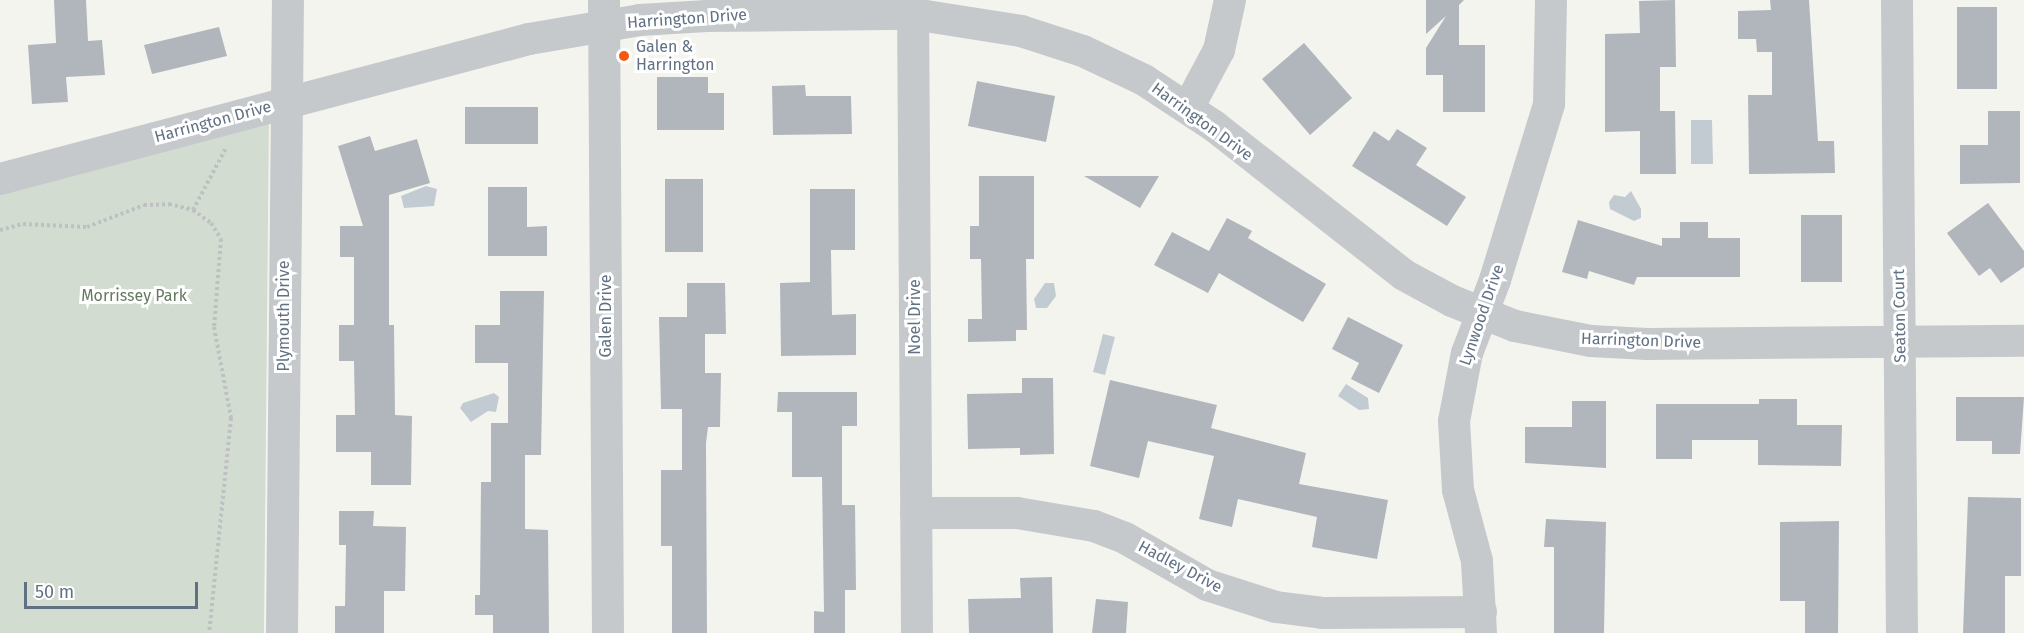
<!DOCTYPE html>
<html>
<head>
<meta charset="utf-8">
<style>
	body { margin:0 }
	#map { position:relative; width:2024px; height:633px; overflow:hidden; background:#f4f4ef; font-family:"Fira Sans",sans-serif }
	div>[style] { position:absolute }
	.green>* { inset:0; background:#d3dcd0 }
	.water>* { inset:0; background:#c2cbd1 }
	.building>* { inset:0; background:#b0b6bc }
	.path>* { height:4px; margin-top:-2px; transform-origin:0; background:repeating-linear-gradient(90deg,#bec0c2 0 3px,transparent 0 6px) }
	.minor>* { height:32px; margin:-16px; padding:0 16px; transform-origin:16px; border-radius:16px; background:#c6c9cc }
	.dots>* { width:16px; height:16px; translate:-50% -50%; box-sizing:border-box; border:3px solid #fff; border-radius:50% }
	span { translate:-50% -50%; white-space:nowrap; text-align:center; line-height:1.15; -webkit-text-stroke:6px #fff; paint-order:stroke }
	.street-label { font-size:16px; color:#607183 }
	.poi-label { font-size:16px; color:#607183 }
	.left { translate:0 -50%; text-align:left }
	.park-label { font-size:16px; color:#637a5f }
	.scale { position:absolute; left:24px; top:582px; width:174px; height:27px; box-sizing:border-box; border:3px solid #607183; border-top:0; padding-left:8px; font-size:18px; line-height:21px; white-space:nowrap; color:#607183; -webkit-text-stroke:4px #fff; paint-order:stroke }
</style>
</head>
<body>
<div id="map">
	<div class="green">
		<i style="clip-path:polygon(269px 118px,264px 633px,0 633px,0 193px)"></i>
	</div>
	<div class="water">
		<i style="clip-path:polygon(1691px 120px,1712px 120px,1713px 164px,1691px 164px)"></i>
		<i style="clip-path:polygon(426px 186px,437px 189px,434px 206px,404px 208px,401px 196px)"></i>
		<i style="clip-path:polygon(1631px 191px,1641px 209px,1641px 218px,1634px 221px,1610px 209px,1609px 202px,1614px 195px,1625px 197px)"></i>
		<i style="clip-path:polygon(1045px 283px,1054px 283px,1056px 296px,1047px 308px,1036px 308px,1034px 299px)"></i>
		<i style="clip-path:polygon(1103px 334px,1115px 337px,1105px 375px,1093px 372px)"></i>
		<i style="clip-path:polygon(1346px 384px,1368px 398px,1369px 409px,1359px 410px,1338px 396px)"></i>
		<i style="clip-path:polygon(494px 393px,499px 397px,496px 412px,488px 411px,471px 422px,460px 408px,463px 403px)"></i>
	</div>
	<div class="building">
		<i style="clip-path:polygon(54px 0,86px 0,88px 41px,102px 40px,105px 75px,66px 77px,68px 102px,32px 104px,28px 45px,56px 43px)"></i>
		<i style="clip-path:polygon(1426px 0,1464px 0,1459px 5px,1459px 45px,1485px 45px,1485px 112px,1443px 112px,1443px 75px,1426px 75px,1426px 48px,1446px 16px,1426px 34px)"></i>
		<i style="clip-path:polygon(1675px 0,1676px 67px,1660px 67px,1660px 111px,1675px 111px,1676px 174px,1640px 174px,1640px 131px,1605px 132px,1605px 34px,1640px 33px,1639px 1px)"></i>
		<i style="clip-path:polygon(1770px 0,1809px 0,1818px 141px,1834px 141px,1835px 173px,1749px 174px,1748px 95px,1772px 95px,1772px 52px,1757px 52px,1756px 39px,1738px 39px,1738px 11px,1771px 10px)"></i>
		<i style="clip-path:polygon(1957px 7px,1997px 7px,1997px 89px,1957px 89px)"></i>
		<i style="clip-path:polygon(219px 27px,227px 56px,152px 74px,144px 45px)"></i>
		<i style="clip-path:polygon(1304px 43px,1352px 98px,1310px 135px,1262px 79px)"></i>
		<i style="clip-path:polygon(657px 77px,708px 77px,708px 93px,724px 93px,724px 130px,657px 130px)"></i>
		<i style="clip-path:polygon(977px 81px,1055px 96px,1046px 142px,968px 126px)"></i>
		<i style="clip-path:polygon(805px 85px,806px 96px,851px 96px,852px 134px,773px 135px,772px 86px)"></i>
		<i style="clip-path:polygon(465px 107px,538px 107px,538px 144px,465px 144px)"></i>
		<i style="clip-path:polygon(1988px 111px,2020px 111px,2020px 183px,1960px 184px,1960px 145px,1988px 145px)"></i>
		<i style="clip-path:polygon(1397px 129px,1427px 148px,1416px 165px,1466px 197px,1447px 226px,1352px 166px,1374px 131px,1389px 141px)"></i>
		<i style="clip-path:polygon(370px 136px,375px 151px,417px 139px,430px 183px,389px 195px,389px 325px,394px 325px,395px 415px,412px 416px,411px 485px,371px 485px,371px 452px,336px 452px,336px 415px,355px 415px,354px 361px,339px 361px,339px 325px,354px 325px,354px 257px,340px 257px,340px 226px,363px 226px,338px 146px)"></i>
		<i style="clip-path:polygon(979px 176px,1034px 176px,1034px 259px,1026px 259px,1027px 330px,1016px 330px,1016px 341px,968px 342px,968px 319px,982px 319px,981px 259px,970px 259px,970px 226px,979px 226px)"></i>
		<i style="clip-path:polygon(1084px 176px,1159px 176px,1140px 208px)"></i>
		<i style="clip-path:polygon(665px 179px,703px 179px,703px 252px,665px 252px)"></i>
		<i style="clip-path:polygon(488px 187px,527px 187px,527px 227px,547px 226px,547px 256px,488px 256px)"></i>
		<i style="clip-path:polygon(810px 189px,855px 189px,855px 250px,831px 250px,832px 315px,856px 314px,856px 355px,781px 356px,780px 283px,810px 282px)"></i>
		<i style="clip-path:polygon(1988px 203px,2024px 251px,2024px 267px,2001px 283px,1990px 268px,1979px 276px,1947px 233px)"></i>
		<i style="clip-path:polygon(1801px 215px,1842px 215px,1842px 282px,1801px 282px)"></i>
		<i style="clip-path:polygon(1227px 218px,1252px 231px,1248px 238px,1326px 284px,1303px 322px,1219px 273px,1208px 293px,1154px 265px,1172px 232px,1209px 251px)"></i>
		<i style="clip-path:polygon(1578px 220px,1662px 246px,1662px 238px,1680px 238px,1680px 222px,1708px 222px,1708px 238px,1740px 238px,1740px 277px,1637px 277px,1634px 285px,1589px 271px,1587px 279px,1562px 272px)"></i>
		<i style="clip-path:polygon(687px 283px,725px 283px,726px 334px,705px 334px,705px 373px,721px 373px,720px 427px,708px 427px,706px 443px,707px 633px,672px 633px,672px 546px,661px 546px,661px 470px,682px 470px,682px 409px,661px 409px,659px 317px,687px 317px)"></i>
		<i style="clip-path:polygon(500px 291px,544px 291px,541px 455px,525px 455px,525px 529px,548px 530px,549px 633px,493px 633px,493px 615px,475px 615px,475px 595px,480px 595px,481px 482px,491px 482px,491px 423px,508px 423px,508px 363px,475px 363px,475px 325px,500px 325px)"></i>
		<i style="clip-path:polygon(1348px 317px,1403px 345px,1379px 393px,1351px 379px,1359px 363px,1332px 349px)"></i>
		<i style="clip-path:polygon(1022px 378px,1053px 378px,1054px 454px,1020px 455px,1020px 448px,968px 449px,967px 394px,1022px 393px)"></i>
		<i style="clip-path:polygon(1110px 380px,1217px 405px,1211px 428px,1306px 453px,1299px 484px,1388px 500px,1377px 559px,1312px 547px,1317px 517px,1238px 499px,1232px 527px,1199px 519px,1214px 456px,1148px 441px,1139px 478px,1090px 466px)"></i>
		<i style="clip-path:polygon(778px 392px,857px 392px,857px 426px,842px 426px,842px 505px,855px 505px,856px 590px,845px 590px,845px 633px,814px 633px,814px 611px,824px 612px,822px 477px,792px 477px,792px 412px,777px 412px)"></i>
		<i style="clip-path:polygon(1956px 397px,2024px 397px,2020px 454px,1992px 454px,1992px 441px,1956px 441px)"></i>
		<i style="clip-path:polygon(1759px 399px,1797px 399px,1797px 425px,1842px 425px,1841px 466px,1758px 465px,1758px 440px,1692px 440px,1692px 459px,1656px 459px,1656px 404px,1759px 404px)"></i>
		<i style="clip-path:polygon(1572px 401px,1606px 401px,1606px 468px,1525px 463px,1525px 427px,1572px 427px)"></i>
		<i style="clip-path:polygon(1968px 497px,2021px 498px,2021px 576px,2005px 576px,2005px 633px,1963px 633px)"></i>
		<i style="clip-path:polygon(339px 511px,374px 511px,373px 526px,406px 527px,405px 591px,384px 591px,384px 633px,335px 633px,335px 606px,345px 606px,346px 545px,339px 545px)"></i>
		<i style="clip-path:polygon(1546px 519px,1606px 522px,1604px 633px,1554px 633px,1554px 547px,1544px 547px)"></i>
		<i style="clip-path:polygon(1839px 521px,1838px 633px,1805px 633px,1805px 601px,1780px 601px,1780px 522px)"></i>
		<i style="clip-path:polygon(1052px 577px,1053px 633px,969px 633px,968px 599px,1021px 598px,1020px 578px)"></i>
		<i style="clip-path:polygon(1096px 599px,1128px 602px,1126px 633px,1092px 633px)"></i>
	</div>
	<div class="path">
		<i style="left:193px;top:210px;width:70px;rotate:-62deg"></i>
		<i style="left:0;top:230px;width:24px;rotate:-15deg"></i>
		<i style="left:23px;top:224px;width:64px;rotate:2.7deg"></i>
		<i style="left:87px;top:227px;width:61px;rotate:-21.1deg"></i>
		<i style="left:144px;top:205px;width:25px;rotate:-2deg"></i>
		<i style="left:169px;top:204px;width:25px;rotate:14deg"></i>
		<i style="left:193px;top:210px;width:22px;rotate:36deg"></i>
		<i style="left:211px;top:223px;width:19px;rotate:58deg"></i>
		<i style="left:221px;top:239px;width:88px;rotate:94.5deg"></i>
		<i style="left:214px;top:327px;width:93px;rotate:79.4deg"></i>
		<i style="left:231px;top:418px;width:216px;rotate:95.8deg"></i>
	</div>
	<div class="minor">
		<i style="left:604px;top:0;width:633px;rotate:89.64deg"></i>
		<i style="left:913px;top:0;width:633px;rotate:89.64deg"></i>
		<i style="left:1897px;top:0;width:633px;rotate:89.55deg"></i>
		<i style="left:1188px;top:108px;width:66px;rotate:-61.9deg"></i>
		<i style="left:1219px;top:50px;width:51px;rotate:-77.6deg"></i>
		<i style="left:0;top:179px;width:547px;rotate:-14.82deg"></i>
		<i style="left:529px;top:39px;width:113px;rotate:-9.7deg"></i>
		<i style="left:640px;top:20px;width:67px;rotate:-3.4deg"></i>
		<i style="left:707px;top:16px;width:206px;rotate:-0.6deg"></i>
		<i style="left:913px;top:14px;width:109px;rotate:8.9deg"></i>
		<i style="left:1021px;top:31px;width:65px;rotate:17.9deg"></i>
		<i style="left:1083px;top:51px;width:68px;rotate:25.4deg"></i>
		<i style="left:1144px;top:80px;width:84px;rotate:33.3deg"></i>
		<i style="left:1214px;top:126px;width:241px;rotate:38.1deg"></i>
		<i style="left:1404px;top:275px;width:55px;rotate:28.4deg"></i>
		<i style="left:1452px;top:301px;width:68px;rotate:21.6deg"></i>
		<i style="left:1515px;top:326px;width:77px;rotate:11.2deg"></i>
		<i style="left:1591px;top:341px;width:56px;rotate:3.1deg"></i>
		<i style="left:1647px;top:344px;width:377px;rotate:-0.5deg"></i>
		<i style="left:916px;top:513px;width:101px"></i>
		<i style="left:1017px;top:513px;width:78px;rotate:9.6deg"></i>
		<i style="left:1094px;top:526px;width:33px;rotate:21deg"></i>
		<i style="left:1125px;top:538px;width:95px;rotate:29.8deg"></i>
		<i style="left:1207px;top:585px;width:72px;rotate:17.7deg"></i>
		<i style="left:1276px;top:607px;width:47px;rotate:7.3deg"></i>
		<i style="left:1323px;top:613px;width:158px;rotate:-0.4deg"></i>
		<i style="left:282px;top:633px;width:633px;rotate:-89.46deg"></i>
		<i style="left:1481px;top:633px;width:72px;rotate:-93.2deg"></i>
		<i style="left:1477px;top:561px;width:73px;rotate:-105deg"></i>
		<i style="left:1458px;top:490px;width:69px;rotate:-93.3deg"></i>
		<i style="left:1454px;top:421px;width:69px;rotate:-79.2deg"></i>
		<i style="left:1467px;top:353px;width:78px;rotate:-69deg"></i>
		<i style="left:1495px;top:280px;width:184px;rotate:-72.9deg"></i>
		<i style="left:1549px;top:104px;width:104px;rotate:-88.9deg"></i>
	</div>
	<div class="dots">
		<i style="left:624px;top:56px;background:#f45810"></i>
	</div>
	<div class="street-label">
		<span style="left:687px;top:19px;rotate:-4deg">Harrington Drive</span>
		<span style="left:213px;top:122px;rotate:-15deg">Harrington Drive</span>
		<span style="left:1202px;top:122px;rotate:36deg">Harrington Drive</span>
		<span style="left:1482px;top:315px;rotate:-71deg">Lynwood Drive</span>
		<span style="left:284px;top:316px;rotate:-90deg">Plymouth Drive</span>
		<span style="left:606px;top:316px;rotate:-90deg">Galen Drive</span>
		<span style="left:1900px;top:316px;rotate:-91deg">Seaton Court</span>
		<span style="left:915px;top:317px;rotate:-90deg">Noel Drive</span>
		<span style="left:1641px;top:341px;rotate:2deg">Harrington Drive</span>
		<span style="left:1180px;top:567px;rotate:28deg">Hadley Drive</span>
	</div>
	<div class="poi-label">
		<span class="left" style="left:636px;top:56px">Galen &amp;<br>Harrington</span>
	</div>
	<div class="park-label">
		<span style="left:134px;top:296px">Morrissey Park</span>
	</div>
	<div class="scale">50 m</div>
</div>
</body>
</html>
